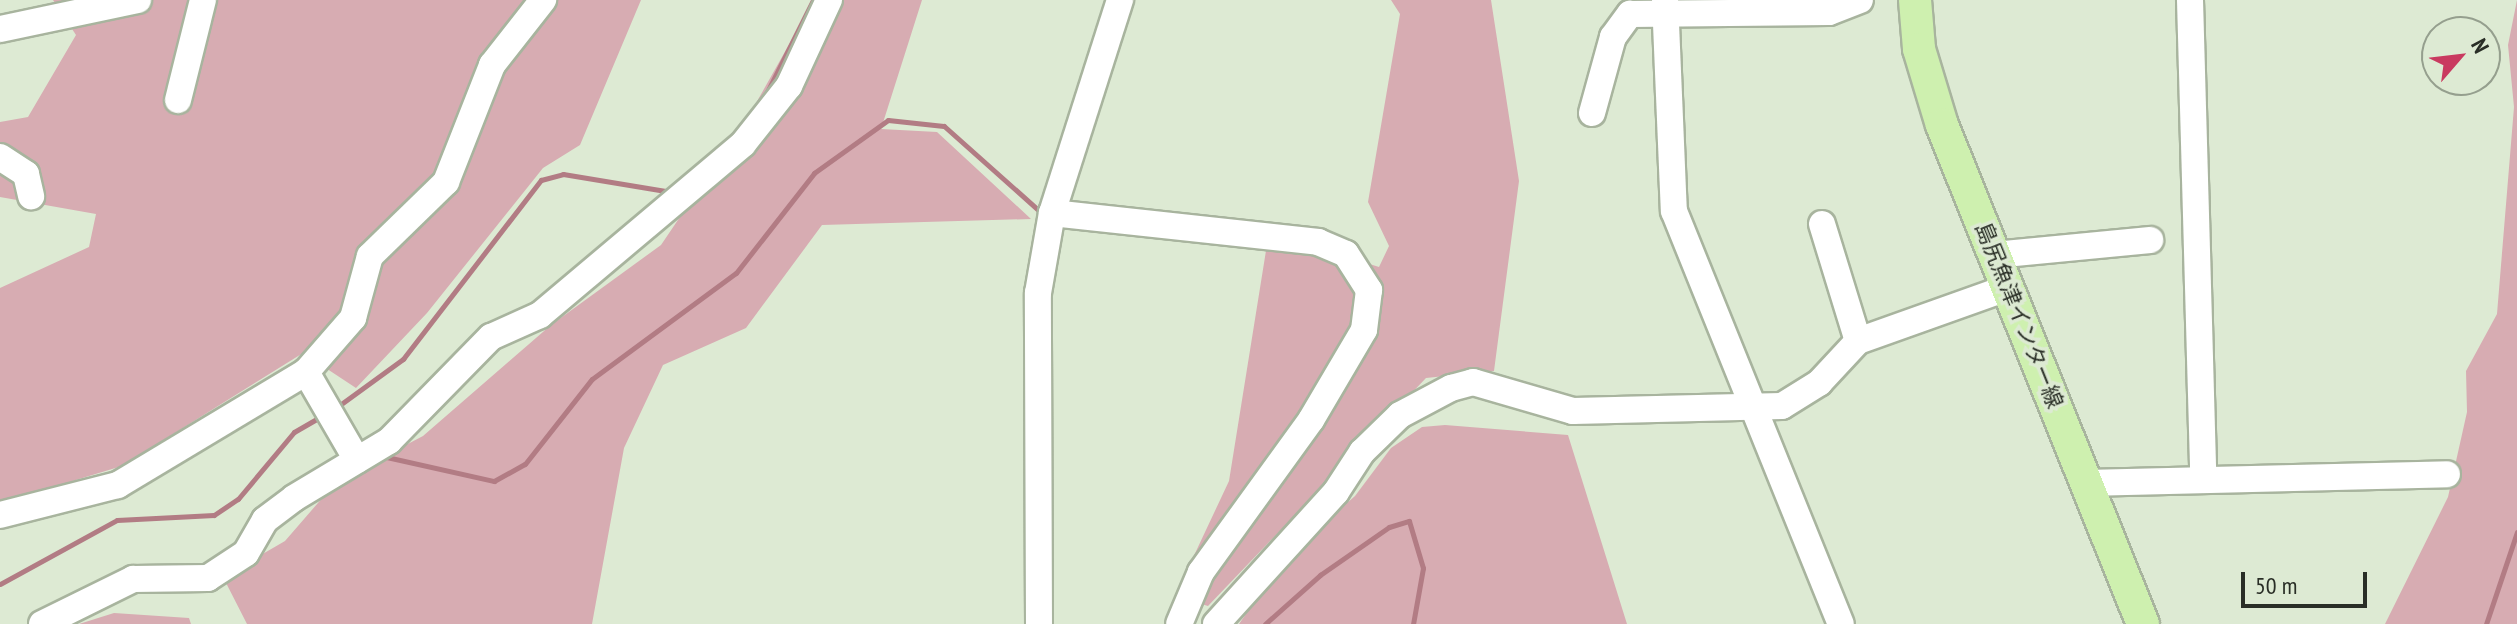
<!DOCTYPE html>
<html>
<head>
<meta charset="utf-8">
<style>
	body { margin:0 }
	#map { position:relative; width:2517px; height:624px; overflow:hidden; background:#ddead3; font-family:"PT Sans Narrow","Noto Sans JP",sans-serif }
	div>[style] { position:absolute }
	.green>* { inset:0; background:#d7acb2 }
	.stream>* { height:5px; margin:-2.5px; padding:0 2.5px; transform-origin:2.5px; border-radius:2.5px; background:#b27c84 }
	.roads { filter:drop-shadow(2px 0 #a8b49e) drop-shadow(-2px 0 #a8b49e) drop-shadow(0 2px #a8b49e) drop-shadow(0 -2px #a8b49e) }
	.minor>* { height:26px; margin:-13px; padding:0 13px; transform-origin:13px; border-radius:13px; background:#fff }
	.major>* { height:32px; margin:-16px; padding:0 16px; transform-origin:16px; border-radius:16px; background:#cef0af }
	span { translate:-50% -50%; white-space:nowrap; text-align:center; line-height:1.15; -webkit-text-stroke:7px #ddead3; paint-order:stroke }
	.street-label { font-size:22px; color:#292e26 }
	.north { position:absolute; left:2421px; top:16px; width:80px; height:80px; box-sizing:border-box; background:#ddead3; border:2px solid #959f8e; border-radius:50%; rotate:62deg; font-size:22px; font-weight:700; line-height:32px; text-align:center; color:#292e26 }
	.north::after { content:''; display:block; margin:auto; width:28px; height:36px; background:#c93a60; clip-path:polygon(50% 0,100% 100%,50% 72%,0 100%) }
	.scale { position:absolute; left:2241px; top:572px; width:126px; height:36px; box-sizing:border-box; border:4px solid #292e26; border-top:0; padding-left:10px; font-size:24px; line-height:28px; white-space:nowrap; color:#292e26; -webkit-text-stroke:6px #ddead3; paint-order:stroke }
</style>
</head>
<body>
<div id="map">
	<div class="green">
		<i style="clip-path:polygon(53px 0,641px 0,580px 145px,543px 168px,427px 313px,356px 388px,303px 353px,122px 466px,0 503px,0 288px,89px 247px,96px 214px,0 197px,0 122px,28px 117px,76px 35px)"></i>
		<i style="clip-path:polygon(814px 0,922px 0,881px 129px,937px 132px,1031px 219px,822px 225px,746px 328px,663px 365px,624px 448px,592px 624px,247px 624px,223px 577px,285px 541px,337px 481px,423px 436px,551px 325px,661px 245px,751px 112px)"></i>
		<i style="clip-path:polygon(1391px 0,1491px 0,1519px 181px,1494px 371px,1426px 378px,1208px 606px,1175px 596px,1229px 481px,1269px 232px,1379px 267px,1389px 246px,1368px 202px,1400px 14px)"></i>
		<i style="clip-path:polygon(2517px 0,2517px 624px,2385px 624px,2448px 497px,2467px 412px,2466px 371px,2497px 314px,2514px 107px,2508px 45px)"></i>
		<i style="clip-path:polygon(1445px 425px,1568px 435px,1627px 624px,1239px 624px,1285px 558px,1355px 496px,1391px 448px,1422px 427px)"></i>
		<i style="clip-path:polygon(114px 613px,189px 618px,191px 624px,79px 624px)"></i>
	</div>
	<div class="stream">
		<i style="left:764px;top:98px;width:110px;rotate:-63.4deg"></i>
		<i style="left:1343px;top:342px;width:26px;rotate:-62deg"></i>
		<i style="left:337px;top:407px;width:82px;rotate:-36deg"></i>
		<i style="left:403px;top:359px;width:226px;rotate:-52.4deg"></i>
		<i style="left:541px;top:180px;width:23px;rotate:-15deg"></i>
		<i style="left:563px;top:174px;width:110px;rotate:9.4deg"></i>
		<i style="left:382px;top:456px;width:115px;rotate:12.6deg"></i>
		<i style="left:494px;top:481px;width:35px;rotate:-29deg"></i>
		<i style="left:525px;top:464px;width:108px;rotate:-51.8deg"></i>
		<i style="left:592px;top:379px;width:179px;rotate:-36.4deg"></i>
		<i style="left:736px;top:273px;width:127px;rotate:-52deg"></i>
		<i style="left:814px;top:173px;width:91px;rotate:-35.6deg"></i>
		<i style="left:888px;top:120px;width:56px;rotate:6.1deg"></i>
		<i style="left:944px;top:126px;width:135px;rotate:41.7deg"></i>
		<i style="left:0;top:584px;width:133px;rotate:-28.7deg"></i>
		<i style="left:117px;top:520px;width:97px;rotate:-3deg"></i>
		<i style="left:214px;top:515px;width:29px;rotate:-34deg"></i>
		<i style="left:238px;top:499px;width:87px;rotate:-50.1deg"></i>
		<i style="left:294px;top:432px;width:32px;rotate:-30deg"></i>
		<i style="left:1265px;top:624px;width:74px;rotate:-41.7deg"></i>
		<i style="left:1320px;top:575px;width:84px;rotate:-34.8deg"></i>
		<i style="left:1389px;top:527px;width:21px;rotate:-17deg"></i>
		<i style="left:1409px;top:521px;width:49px;rotate:73.4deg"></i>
		<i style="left:1423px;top:568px;width:57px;rotate:100.1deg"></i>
		<i style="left:2486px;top:624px;width:97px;rotate:-71.4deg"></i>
	</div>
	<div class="roads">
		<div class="minor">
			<i style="left:1665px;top:0;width:211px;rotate:87.6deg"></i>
			<i style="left:1674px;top:211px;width:445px;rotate:68deg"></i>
			<i style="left:2190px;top:0;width:479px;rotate:88.4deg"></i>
			<i style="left:0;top:29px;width:141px;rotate:-11.9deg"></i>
			<i style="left:178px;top:100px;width:103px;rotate:-76deg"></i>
			<i style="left:1592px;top:113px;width:79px;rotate:-74.6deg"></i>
			<i style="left:1613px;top:37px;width:29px;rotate:-54deg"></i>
			<i style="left:1630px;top:14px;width:199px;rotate:-0.6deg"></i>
			<i style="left:1829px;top:12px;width:33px;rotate:-21deg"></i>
			<i style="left:0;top:157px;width:31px;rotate:33deg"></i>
			<i style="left:26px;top:174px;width:23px;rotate:77deg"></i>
			<i style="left:1052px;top:213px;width:268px;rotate:6.2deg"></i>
			<i style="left:1318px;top:242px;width:30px;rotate:23deg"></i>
			<i style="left:1346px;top:254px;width:43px;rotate:57.4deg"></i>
			<i style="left:1369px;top:290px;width:40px;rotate:97.1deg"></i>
			<i style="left:1364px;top:330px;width:104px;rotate:120.5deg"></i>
			<i style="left:1311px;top:420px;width:188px;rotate:125.9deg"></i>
			<i style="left:1201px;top:572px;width:56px;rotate:112.9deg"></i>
			<i style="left:1822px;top:224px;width:122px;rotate:72.9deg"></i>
			<i style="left:1994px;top:255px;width:157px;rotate:-5.5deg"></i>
			<i style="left:357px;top:460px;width:102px;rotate:-120.1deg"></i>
			<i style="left:306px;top:372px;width:72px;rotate:-49deg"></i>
			<i style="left:353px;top:318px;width:64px;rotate:-74.7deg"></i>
			<i style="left:370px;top:256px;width:106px;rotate:-44.2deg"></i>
			<i style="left:446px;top:182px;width:126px;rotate:-68.5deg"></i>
			<i style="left:492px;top:65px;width:83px;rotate:-51.9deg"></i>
			<i style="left:2088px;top:483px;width:359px;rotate:-1.4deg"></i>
			<i style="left:0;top:515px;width:122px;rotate:-14.3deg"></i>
			<i style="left:118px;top:485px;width:219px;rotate:-31deg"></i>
			<i style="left:42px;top:624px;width:102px;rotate:-26.3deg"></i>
			<i style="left:133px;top:579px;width:75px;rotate:-0.8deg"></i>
			<i style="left:208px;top:578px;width:45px;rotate:-33.3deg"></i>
			<i style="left:246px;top:553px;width:38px;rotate:-60deg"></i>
			<i style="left:265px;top:520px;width:36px;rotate:-37deg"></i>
			<i style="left:294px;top:498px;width:111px;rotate:-31deg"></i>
			<i style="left:389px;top:441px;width:146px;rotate:-45.6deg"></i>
			<i style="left:491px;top:337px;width:54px;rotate:-24.2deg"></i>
			<i style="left:540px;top:315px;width:265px;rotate:-40.1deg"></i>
			<i style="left:743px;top:144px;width:74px;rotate:-51.6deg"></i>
			<i style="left:789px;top:86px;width:95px;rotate:-65.1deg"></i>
			<i style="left:1039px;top:624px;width:331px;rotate:-90.2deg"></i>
			<i style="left:1038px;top:293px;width:81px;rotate:-80.1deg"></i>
			<i style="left:1052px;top:213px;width:224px;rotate:-72.3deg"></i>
			<i style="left:1216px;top:624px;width:178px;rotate:-47.7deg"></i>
			<i style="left:1336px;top:492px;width:48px;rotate:-57deg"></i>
			<i style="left:1362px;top:452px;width:53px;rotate:-44.2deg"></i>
			<i style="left:1400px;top:415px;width:58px;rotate:-27.9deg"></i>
			<i style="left:1451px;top:388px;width:23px;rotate:-15deg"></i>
			<i style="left:1473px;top:382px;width:104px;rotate:16.2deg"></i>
			<i style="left:1573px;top:411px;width:209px;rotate:-1.4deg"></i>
			<i style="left:1782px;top:406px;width:44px;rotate:-31.9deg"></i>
			<i style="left:1819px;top:383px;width:57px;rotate:-47.1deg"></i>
			<i style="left:1858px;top:341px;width:158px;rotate:-19.6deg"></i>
		</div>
		<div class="major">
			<i style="left:1915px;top:0;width:49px;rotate:85.3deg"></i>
			<i style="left:1919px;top:49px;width:79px;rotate:73.2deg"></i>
			<i style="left:1942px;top:125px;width:538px;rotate:68.06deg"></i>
		</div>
	</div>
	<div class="street-label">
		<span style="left:2019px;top:315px;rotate:68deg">島尻魚津インター線</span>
	</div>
	<div class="north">N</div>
	<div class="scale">50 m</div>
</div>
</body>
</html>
